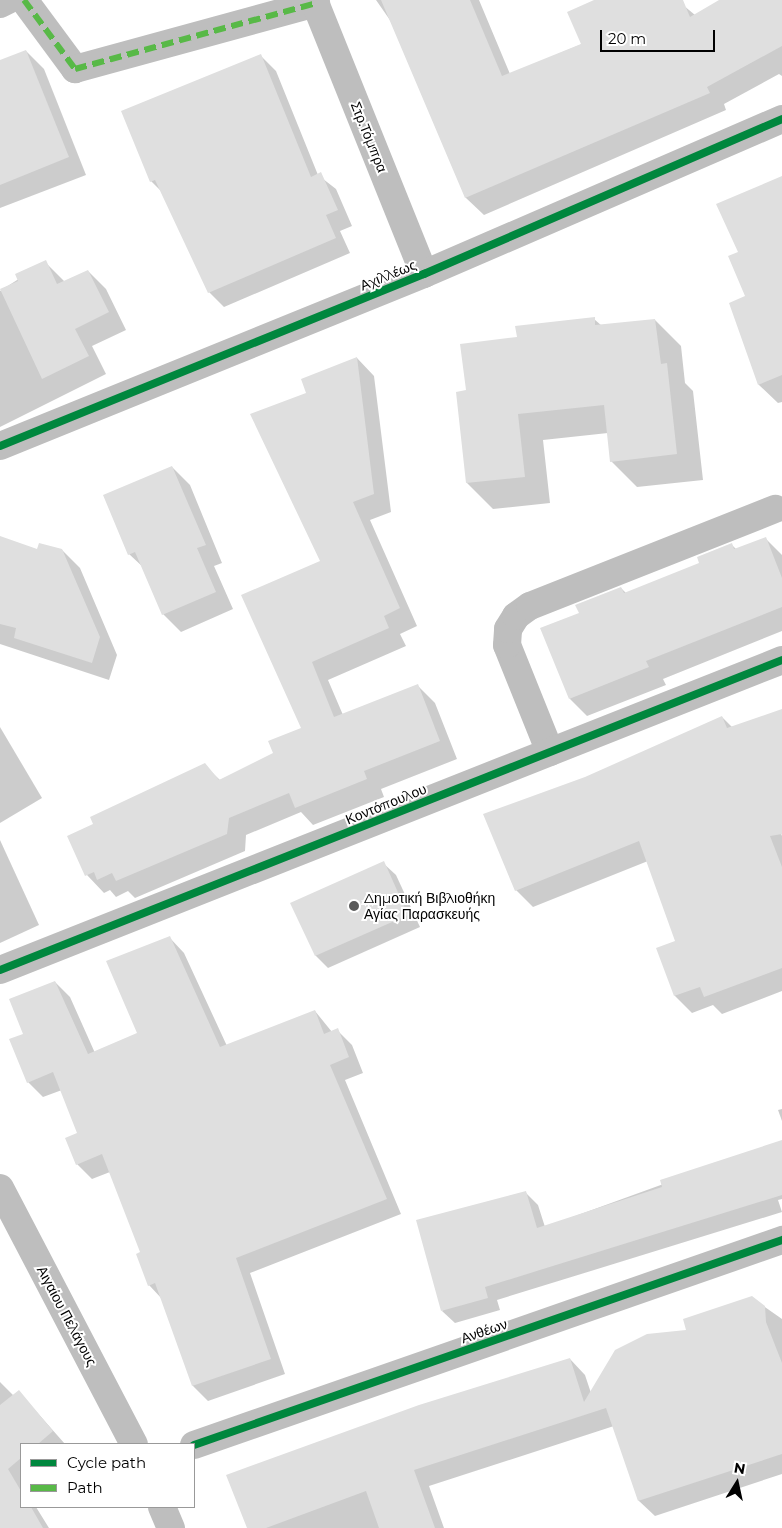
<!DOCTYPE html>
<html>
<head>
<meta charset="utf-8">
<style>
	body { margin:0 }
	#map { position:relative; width:782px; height:1528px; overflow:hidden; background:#fff; font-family:Montserrat,sans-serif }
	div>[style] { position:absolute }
	.shadow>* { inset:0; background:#0003 }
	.building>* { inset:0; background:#dfdfdf }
	.minor>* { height:28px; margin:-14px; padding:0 14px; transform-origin:14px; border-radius:14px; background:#bebebe }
	.quiet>* { height:6px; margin-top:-3px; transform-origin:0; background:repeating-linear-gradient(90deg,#58b947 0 12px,transparent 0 18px) }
	.cycleway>* { height:8px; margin:-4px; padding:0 4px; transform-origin:4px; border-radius:4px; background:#00873e }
	.dots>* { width:14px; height:14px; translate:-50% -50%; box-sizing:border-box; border:2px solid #fff; border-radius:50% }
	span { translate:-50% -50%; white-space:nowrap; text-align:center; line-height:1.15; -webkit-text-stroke:4px #fff; paint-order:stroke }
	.street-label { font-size:14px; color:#000 }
	.poi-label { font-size:14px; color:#000 }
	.left { translate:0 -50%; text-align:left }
	.legend { position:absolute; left:20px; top:1443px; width:175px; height:65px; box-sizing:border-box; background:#fff; border:1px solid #999; margin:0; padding:6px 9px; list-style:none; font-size:15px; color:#000 }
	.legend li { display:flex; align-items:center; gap:10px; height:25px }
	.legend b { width:25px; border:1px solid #999 }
	.north { position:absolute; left:712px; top:1458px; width:50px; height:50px; -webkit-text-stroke:4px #fff; paint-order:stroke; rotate:10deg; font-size:14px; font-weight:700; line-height:20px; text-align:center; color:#000 }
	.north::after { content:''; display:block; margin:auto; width:18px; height:22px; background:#000; clip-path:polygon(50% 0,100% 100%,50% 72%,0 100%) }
	.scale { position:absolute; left:600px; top:30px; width:115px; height:22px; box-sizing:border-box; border:2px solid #000; border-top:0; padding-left:6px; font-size:15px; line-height:18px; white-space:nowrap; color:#000; -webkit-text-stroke:4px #fff; paint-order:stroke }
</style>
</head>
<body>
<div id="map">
	<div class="shadow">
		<i style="clip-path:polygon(376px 0,479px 0,510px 74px,582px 44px,598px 0,677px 0,695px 15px,722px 0,782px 0,782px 76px,779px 74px,724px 104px,726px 110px,484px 215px,466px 198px,392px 23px)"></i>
		<i style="clip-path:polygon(26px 51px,44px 69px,86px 175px,0 208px,0 62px)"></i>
		<i style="clip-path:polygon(261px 56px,276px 71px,318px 175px,336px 189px,352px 226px,340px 231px,350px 253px,224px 307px,209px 292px,163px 193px,151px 181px)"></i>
		<i style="clip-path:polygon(782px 183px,782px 402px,778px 403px,759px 385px,731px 303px,747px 296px,739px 253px)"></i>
		<i style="clip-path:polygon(45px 262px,65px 282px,88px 271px,106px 289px,126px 330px,92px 346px,106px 374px,0 427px,0 291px)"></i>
		<i style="clip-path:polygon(594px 319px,602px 326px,655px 320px,681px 346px,685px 383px,693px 391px,703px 480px,637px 487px,611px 461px,608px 433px,543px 440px,550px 503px,493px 509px,467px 483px,467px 391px,518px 338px)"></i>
		<i style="clip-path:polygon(357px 358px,374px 376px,391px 512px,370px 520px,417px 626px,400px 634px,406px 646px,328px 680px,343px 715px,417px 685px,435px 703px,457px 759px,381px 789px,384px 797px,313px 825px,301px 812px,246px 835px,245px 851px,135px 898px,128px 891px,116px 897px,110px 890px,104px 893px,87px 875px,95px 824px,204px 765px,220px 780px,274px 754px,302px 729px,322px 562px,307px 394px)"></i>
		<i style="clip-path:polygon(172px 467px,190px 485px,222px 563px,214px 566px,233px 609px,181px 632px,163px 614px,144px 568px,129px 554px)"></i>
		<i style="clip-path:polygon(0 537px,38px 550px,62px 550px,80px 568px,117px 655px,109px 680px,0 644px)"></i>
		<i style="clip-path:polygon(765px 538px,782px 555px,782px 631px,663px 679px,666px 685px,587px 716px,570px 699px,580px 613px,621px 588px,626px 593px,701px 564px,731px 544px,737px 550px)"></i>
		<i style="clip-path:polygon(782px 710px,782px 811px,774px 814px,782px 836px,782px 991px,722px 1014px,713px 1005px,692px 1013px,675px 996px,677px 942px,648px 861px,533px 907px,516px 890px,585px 778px,722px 717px,732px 727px)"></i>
		<i style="clip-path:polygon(0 727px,42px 798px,0 823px)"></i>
		<i style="clip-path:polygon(0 840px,39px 925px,0 943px)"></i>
		<i style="clip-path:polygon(383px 863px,396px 875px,420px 927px,328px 968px,316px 956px,292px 903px)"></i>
		<i style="clip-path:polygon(169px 937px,184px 953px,227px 1046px,315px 1011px,332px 1032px,337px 1030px,352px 1045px,363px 1073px,345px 1080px,401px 1214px,250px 1273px,285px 1374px,208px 1401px,193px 1386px,162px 1299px,149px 1285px,142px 1253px,110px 1172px,92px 1179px,77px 1164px,79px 1134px,62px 1090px,43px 1097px,28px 1082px,24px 1034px,55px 982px,70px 997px,95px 1053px,139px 1034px)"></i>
		<i style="clip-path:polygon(782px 1109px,782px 1121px,778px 1110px)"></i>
		<i style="clip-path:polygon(782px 1141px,782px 1199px,778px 1200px,782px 1212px,497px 1300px,500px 1310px,455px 1323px,442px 1311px,526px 1193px,538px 1205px,545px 1227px)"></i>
		<i style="clip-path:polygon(752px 1298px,782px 1319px,782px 1474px,655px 1516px,639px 1501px,614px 1426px,429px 1486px,444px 1528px,248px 1528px,570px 1359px,585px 1375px,591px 1393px,688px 1331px)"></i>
		<i style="clip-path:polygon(0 1382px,14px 1396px,19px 1392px,65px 1444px,21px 1444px,21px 1507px,36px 1507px,49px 1528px,0 1528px)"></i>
	</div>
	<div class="building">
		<i style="clip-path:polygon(381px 0,470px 0,502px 76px,581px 44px,567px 12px,594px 0,683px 0,690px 17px,719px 0,782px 0,782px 46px,707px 87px,710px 93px,465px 198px)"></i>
		<i style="clip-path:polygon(26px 50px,69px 157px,0 185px,0 60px)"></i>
		<i style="clip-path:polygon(261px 54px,311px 177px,321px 172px,338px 210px,326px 215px,336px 238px,208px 293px,155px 180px,150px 182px,121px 111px)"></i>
		<i style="clip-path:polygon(782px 176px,782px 375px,758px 385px,729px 303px,745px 296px,728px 256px,738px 252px,716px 204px)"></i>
		<i style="clip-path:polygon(46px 260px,57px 284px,88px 270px,109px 312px,75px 329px,89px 356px,42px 379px,0 289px,18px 281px,15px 274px)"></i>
		<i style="clip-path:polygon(595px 317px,595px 325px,655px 319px,661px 364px,667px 363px,677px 454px,610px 462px,604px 405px,518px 414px,525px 477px,466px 483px,456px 392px,466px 390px,460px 344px,517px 337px,515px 326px)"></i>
		<i style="clip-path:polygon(357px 357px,374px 494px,353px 502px,400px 608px,384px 616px,389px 628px,312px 662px,334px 717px,418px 684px,440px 741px,364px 771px,367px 779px,295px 808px,289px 793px,229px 818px,227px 834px,116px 881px,112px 873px,97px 880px,94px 872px,85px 876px,67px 836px,93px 824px,90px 817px,205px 763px,219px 780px,273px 753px,268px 741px,301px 728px,241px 595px,320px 561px,250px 414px,306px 393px,301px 379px)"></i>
		<i style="clip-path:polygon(172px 466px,206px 545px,197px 548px,216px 592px,162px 615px,135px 552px,128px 555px,103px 495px)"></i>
		<i style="clip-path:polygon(0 536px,37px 549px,39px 543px,62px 549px,100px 637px,92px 663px,14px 638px,16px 628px,0 624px)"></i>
		<i style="clip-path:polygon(766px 537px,782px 578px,782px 607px,646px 661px,649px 667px,569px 699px,540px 628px,579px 613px,575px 605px,621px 587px,624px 593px,699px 563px,697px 557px,732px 543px,734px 549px)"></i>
		<i style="clip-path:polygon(782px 709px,782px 834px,770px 836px,782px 867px,782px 968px,704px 997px,700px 987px,674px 996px,656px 948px,675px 941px,639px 841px,515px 891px,483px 814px,585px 777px,722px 716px,727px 728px)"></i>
		<i style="clip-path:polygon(384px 861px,408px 915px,315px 956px,290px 903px)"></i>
		<i style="clip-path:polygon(170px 936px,220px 1047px,315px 1010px,324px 1034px,338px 1028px,349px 1057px,330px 1065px,387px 1199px,236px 1258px,271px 1359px,192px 1386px,155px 1283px,148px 1286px,136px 1254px,140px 1252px,102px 1154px,76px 1165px,65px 1138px,77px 1133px,53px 1072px,27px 1083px,9px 1039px,23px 1034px,9px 999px,55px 981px,88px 1054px,137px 1033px,106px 961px)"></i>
		<i style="clip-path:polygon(782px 1140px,782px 1195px,485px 1287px,488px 1298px,441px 1311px,416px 1220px,526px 1191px,537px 1228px,662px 1187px,660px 1180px)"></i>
		<i style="clip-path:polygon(752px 1296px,765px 1306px,766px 1322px,782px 1363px,782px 1454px,638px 1501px,606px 1408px,414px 1470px,435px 1528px,379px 1528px,366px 1491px,266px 1528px,247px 1528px,226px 1475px,419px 1405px,570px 1358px,584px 1402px,615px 1350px,647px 1334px,686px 1330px,683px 1319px)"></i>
		<i style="clip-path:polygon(19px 1390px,53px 1431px,38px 1444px,21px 1444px,21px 1458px,8px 1469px,21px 1491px,21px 1507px,31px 1507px,43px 1528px,0 1528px,0 1405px)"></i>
	</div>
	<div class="minor">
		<i style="left:24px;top:0;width:86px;rotate:53.5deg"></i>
		<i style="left:75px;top:69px;width:250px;rotate:-15.3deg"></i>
		<i style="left:314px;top:0;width:295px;rotate:68.1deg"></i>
		<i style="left:0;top:4px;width:9px;rotate:-27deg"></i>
		<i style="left:0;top:446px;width:458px;rotate:-22.1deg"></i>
		<i style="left:424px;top:274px;width:390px;rotate:-23.4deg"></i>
		<i style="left:550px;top:752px;width:115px;rotate:-111.9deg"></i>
		<i style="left:507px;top:645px;width:16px;rotate:-86deg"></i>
		<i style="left:508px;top:629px;width:15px;rotate:-58deg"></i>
		<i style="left:516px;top:616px;width:17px;rotate:-36deg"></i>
		<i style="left:530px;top:606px;width:264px;rotate:-21.6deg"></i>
		<i style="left:0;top:970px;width:841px;rotate:-21.62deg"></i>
		<i style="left:0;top:1188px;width:289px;rotate:62.4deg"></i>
		<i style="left:194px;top:1445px;width:623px;rotate:-19.22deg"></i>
		<i style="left:162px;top:1507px;width:23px;rotate:67deg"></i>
	</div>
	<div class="quiet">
		<i style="left:24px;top:0;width:86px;rotate:53.5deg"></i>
		<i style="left:75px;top:69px;width:250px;rotate:-15.3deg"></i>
	</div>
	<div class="cycleway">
		<i style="left:0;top:446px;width:458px;rotate:-22.1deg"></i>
		<i style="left:424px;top:274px;width:390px;rotate:-23.4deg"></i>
		<i style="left:0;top:970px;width:841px;rotate:-21.62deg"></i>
		<i style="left:194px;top:1445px;width:623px;rotate:-19.22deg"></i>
	</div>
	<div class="dots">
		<i style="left:354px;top:906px;background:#595959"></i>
	</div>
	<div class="street-label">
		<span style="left:369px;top:137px;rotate:68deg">Στρ.Τόμπρα</span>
		<span style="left:388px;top:275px;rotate:-22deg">Αχιλλέως</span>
		<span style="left:386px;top:804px;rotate:-22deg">Κοντόπουλου</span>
		<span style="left:67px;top:1316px;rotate:62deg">Αιγαίου Πελάγους</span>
		<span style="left:484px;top:1331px;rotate:-19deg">Ανθέων</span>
	</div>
	<div class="poi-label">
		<span class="left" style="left:364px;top:906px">Δημοτική Βιβλιοθήκη<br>Αγίας Παρασκευής</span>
	</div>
	<ul class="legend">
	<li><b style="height:6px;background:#00873e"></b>Cycle path</li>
	<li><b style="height:6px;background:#58b947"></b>Path</li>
	</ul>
	<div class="north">N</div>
	<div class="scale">20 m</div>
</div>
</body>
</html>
